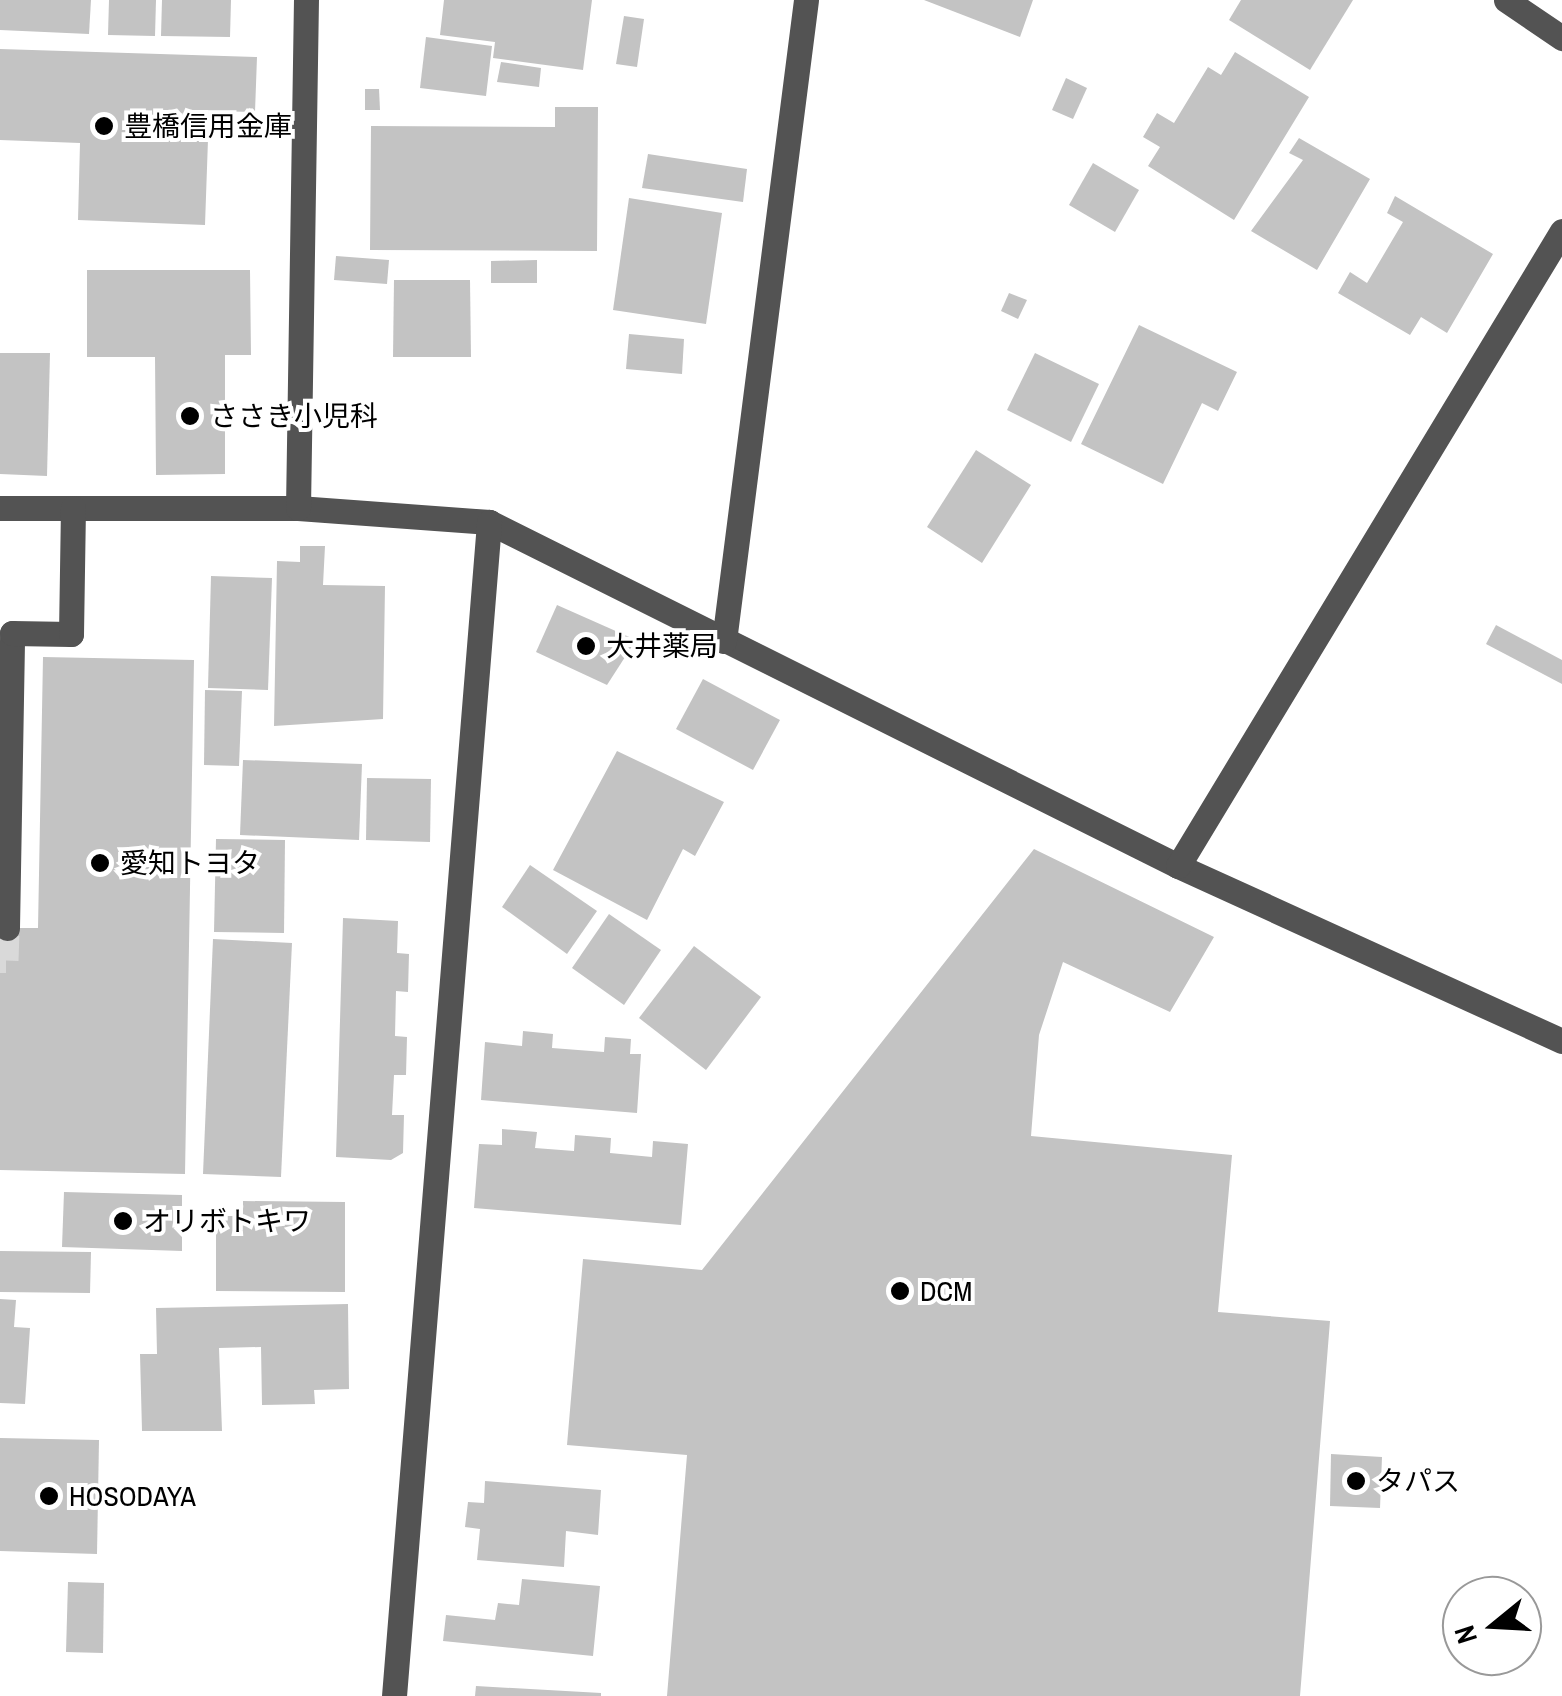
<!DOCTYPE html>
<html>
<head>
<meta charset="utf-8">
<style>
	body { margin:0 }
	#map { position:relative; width:1562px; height:1696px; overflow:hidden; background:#fff; font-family:"Archivo Narrow","Noto Sans JP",sans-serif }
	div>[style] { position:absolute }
	.building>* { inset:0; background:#c3c3c3 }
	.minor-tunnel>* { height:25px; margin-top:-12.5px; transform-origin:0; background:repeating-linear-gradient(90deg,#d9d9d9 0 25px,transparent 0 37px) }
	.minor>* { height:25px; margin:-12.5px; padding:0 12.5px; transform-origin:12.5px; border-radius:12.5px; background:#535353 }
	.dots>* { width:28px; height:28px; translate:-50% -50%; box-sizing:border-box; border:5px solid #fff; border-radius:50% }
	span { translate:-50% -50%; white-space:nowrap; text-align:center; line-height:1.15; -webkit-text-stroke:8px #fff; paint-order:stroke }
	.poi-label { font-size:28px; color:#000 }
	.left { translate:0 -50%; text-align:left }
	.north { position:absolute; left:1442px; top:1576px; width:100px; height:100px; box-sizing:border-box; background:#fff; border:2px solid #999; border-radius:50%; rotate:252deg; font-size:28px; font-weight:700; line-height:40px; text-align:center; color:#000 }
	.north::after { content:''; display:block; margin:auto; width:35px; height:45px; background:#000; clip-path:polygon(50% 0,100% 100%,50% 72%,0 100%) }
</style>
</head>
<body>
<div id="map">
	<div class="building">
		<i style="clip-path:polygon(0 0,91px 0,89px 34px,0 30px)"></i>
		<i style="clip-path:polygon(109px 0,156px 0,155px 36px,108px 35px)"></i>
		<i style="clip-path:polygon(162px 0,231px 0,230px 37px,161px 36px)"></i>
		<i style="clip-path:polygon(444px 0,592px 0,583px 70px,493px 58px,495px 42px,440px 35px)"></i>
		<i style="clip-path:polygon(924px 0,1033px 0,1020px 37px)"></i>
		<i style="clip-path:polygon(1241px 0,1353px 0,1310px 70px,1229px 20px)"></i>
		<i style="clip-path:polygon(624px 16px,644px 19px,637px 67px,616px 64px)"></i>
		<i style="clip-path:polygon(426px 37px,492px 46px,486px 96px,420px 88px)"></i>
		<i style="clip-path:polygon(0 49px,257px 57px,255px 112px,209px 111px,205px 225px,78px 220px,80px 143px,0 140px)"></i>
		<i style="clip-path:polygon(1235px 52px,1309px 97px,1234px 220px,1148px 166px,1160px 147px,1143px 137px,1157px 113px,1174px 123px,1208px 67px,1221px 75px)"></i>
		<i style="clip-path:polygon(501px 62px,541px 68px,539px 87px,497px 82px)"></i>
		<i style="clip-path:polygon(1066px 78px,1087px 88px,1073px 119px,1052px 110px)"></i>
		<i style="clip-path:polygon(365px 89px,379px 89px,380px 110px,365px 110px)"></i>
		<i style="clip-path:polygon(555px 107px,598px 107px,597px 251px,370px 250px,371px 126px,555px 127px)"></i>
		<i style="clip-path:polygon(1299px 138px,1370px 179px,1317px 270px,1251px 231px,1303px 160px,1289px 153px)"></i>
		<i style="clip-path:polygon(648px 154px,747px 169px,743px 202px,642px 188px)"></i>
		<i style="clip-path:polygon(1093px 163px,1139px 190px,1115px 232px,1069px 205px)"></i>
		<i style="clip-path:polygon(1395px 196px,1493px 254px,1447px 333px,1421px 317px,1410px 335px,1338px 293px,1350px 272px,1367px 283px,1403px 222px,1387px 213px)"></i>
		<i style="clip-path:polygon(629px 198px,722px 213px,706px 324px,613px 310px)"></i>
		<i style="clip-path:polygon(336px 256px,389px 260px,387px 284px,334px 280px)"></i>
		<i style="clip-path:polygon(537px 260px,537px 283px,491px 283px,491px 261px)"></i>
		<i style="clip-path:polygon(87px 270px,250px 270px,251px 355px,225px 355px,225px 474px,156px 475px,155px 357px,87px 357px)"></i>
		<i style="clip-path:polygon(394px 280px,470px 280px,471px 357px,393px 357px)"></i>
		<i style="clip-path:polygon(1009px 293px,1027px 300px,1018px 319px,1001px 311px)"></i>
		<i style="clip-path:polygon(1139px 325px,1237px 372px,1218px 411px,1202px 403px,1163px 484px,1081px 444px)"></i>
		<i style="clip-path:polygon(629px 334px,684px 339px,682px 374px,626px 369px)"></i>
		<i style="clip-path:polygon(0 353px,50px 353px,47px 476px,0 474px)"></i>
		<i style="clip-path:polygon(1035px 353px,1099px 384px,1071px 442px,1007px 410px)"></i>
		<i style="clip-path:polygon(976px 450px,1031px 485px,982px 563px,927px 527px)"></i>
		<i style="clip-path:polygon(300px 546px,325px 546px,323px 585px,385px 586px,383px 719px,274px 726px,277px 561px,300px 562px)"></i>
		<i style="clip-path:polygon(211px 576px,272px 578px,268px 690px,208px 688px)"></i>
		<i style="clip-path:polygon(557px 605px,636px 640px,607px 685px,536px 652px)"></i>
		<i style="clip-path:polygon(1496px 625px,1562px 660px,1562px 684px,1486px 644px)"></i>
		<i style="clip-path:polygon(43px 657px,194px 660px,185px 1174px,0 1170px,0 928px,38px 928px)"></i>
		<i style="clip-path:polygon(703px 679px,780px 720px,753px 770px,676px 729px)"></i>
		<i style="clip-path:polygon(205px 690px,242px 691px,239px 766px,204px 765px)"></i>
		<i style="clip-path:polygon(617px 751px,724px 802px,695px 856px,683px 849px,647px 920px,553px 870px)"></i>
		<i style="clip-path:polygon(243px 760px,362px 764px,359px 840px,240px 835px)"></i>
		<i style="clip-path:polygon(367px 778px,431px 779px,430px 842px,366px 840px)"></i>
		<i style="clip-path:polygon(216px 839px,285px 840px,284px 933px,214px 932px)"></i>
		<i style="clip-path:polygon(1034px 849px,1214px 937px,1170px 1012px,1063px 962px,1039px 1035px,1031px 1136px,1232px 1155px,1218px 1312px,1330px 1321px,1300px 1696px,667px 1696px,687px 1455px,567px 1445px,583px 1259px,702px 1270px)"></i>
		<i style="clip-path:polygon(530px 865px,597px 911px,567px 954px,502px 907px)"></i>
		<i style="clip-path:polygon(609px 914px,661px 950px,624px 1005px,572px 968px)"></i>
		<i style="clip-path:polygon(343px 918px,398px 921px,397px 953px,409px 954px,408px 992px,396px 991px,395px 1036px,407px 1037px,406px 1075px,394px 1075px,392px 1115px,404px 1115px,403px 1153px,391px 1160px,336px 1157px)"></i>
		<i style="clip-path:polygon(213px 939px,292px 943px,281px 1177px,203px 1174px)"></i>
		<i style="clip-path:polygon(694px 946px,761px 997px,706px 1070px,639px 1018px)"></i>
		<i style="clip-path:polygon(523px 1031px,553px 1034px,552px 1048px,604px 1052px,605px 1037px,631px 1039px,630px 1054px,641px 1054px,637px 1113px,481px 1100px,485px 1042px,522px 1046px)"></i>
		<i style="clip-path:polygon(502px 1129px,537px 1132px,535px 1148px,574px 1151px,575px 1135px,611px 1138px,610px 1153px,652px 1157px,653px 1141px,688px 1144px,681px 1225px,474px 1208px,479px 1144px,502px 1145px)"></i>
		<i style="clip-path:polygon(64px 1192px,182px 1195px,182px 1251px,62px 1247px)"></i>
		<i style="clip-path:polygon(243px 1201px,345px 1202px,345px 1292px,216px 1291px,216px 1216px,243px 1216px)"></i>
		<i style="clip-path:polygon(0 1251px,91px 1252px,90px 1293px,0 1292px)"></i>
		<i style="clip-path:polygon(0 1299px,16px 1300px,14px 1327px,30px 1328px,25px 1404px,0 1403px)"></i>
		<i style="clip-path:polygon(348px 1304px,349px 1389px,314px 1390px,315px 1404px,262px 1405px,261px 1347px,219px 1348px,222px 1431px,142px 1431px,140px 1354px,157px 1354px,156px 1308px)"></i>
		<i style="clip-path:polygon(0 1438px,99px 1440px,97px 1554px,0 1551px)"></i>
		<i style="clip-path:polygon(1331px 1454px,1382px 1457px,1380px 1508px,1330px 1506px)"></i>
		<i style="clip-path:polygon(485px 1481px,601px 1490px,598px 1535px,566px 1531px,564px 1567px,477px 1560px,480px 1529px,465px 1527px,468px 1502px,484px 1503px)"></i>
		<i style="clip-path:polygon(522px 1579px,600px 1586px,593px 1656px,443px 1641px,446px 1615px,495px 1620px,498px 1603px,519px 1605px)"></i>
		<i style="clip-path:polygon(68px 1582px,104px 1583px,103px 1653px,66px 1652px)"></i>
		<i style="clip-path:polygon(476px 1686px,601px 1693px,601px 1696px,475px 1696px)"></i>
	</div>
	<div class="minor-tunnel">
		<i style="left:0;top:960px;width:6px"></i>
		<i style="left:6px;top:960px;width:32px;rotate:-88deg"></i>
	</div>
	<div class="minor">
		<i style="left:1506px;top:0;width:68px;rotate:34.2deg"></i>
		<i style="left:0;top:508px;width:298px"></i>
		<i style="left:298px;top:508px;width:192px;rotate:4.2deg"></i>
		<i style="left:489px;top:522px;width:770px;rotate:26.53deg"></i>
		<i style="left:1178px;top:866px;width:422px;rotate:24.5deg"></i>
		<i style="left:298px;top:508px;width:508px;rotate:-89.1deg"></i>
		<i style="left:724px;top:641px;width:646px;rotate:-82.71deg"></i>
		<i style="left:1178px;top:866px;width:742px;rotate:-58.84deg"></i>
		<i style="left:7px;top:928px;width:295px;rotate:-89deg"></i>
		<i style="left:12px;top:633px;width:59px;rotate:1deg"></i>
		<i style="left:71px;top:634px;width:126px;rotate:-89.1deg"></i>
		<i style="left:394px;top:1696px;width:1178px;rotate:-85.37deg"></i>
	</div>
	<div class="dots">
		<i style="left:104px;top:126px;background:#000"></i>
		<i style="left:190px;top:416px;background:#000"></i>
		<i style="left:586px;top:646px;background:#000"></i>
		<i style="left:100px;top:863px;background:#000"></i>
		<i style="left:123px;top:1221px;background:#000"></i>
		<i style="left:900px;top:1291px;background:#000"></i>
		<i style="left:1356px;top:1481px;background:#000"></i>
		<i style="left:49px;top:1496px;background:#000"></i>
	</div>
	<div class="poi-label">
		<span class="left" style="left:124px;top:126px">豊橋信用金庫</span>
		<span class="left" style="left:210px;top:416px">ささき小児科</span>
		<span class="left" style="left:606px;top:646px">大井薬局</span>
		<span class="left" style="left:120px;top:863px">愛知トヨタ</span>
		<span class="left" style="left:143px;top:1221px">オリボトキワ</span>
		<span class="left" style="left:920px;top:1291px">DCM</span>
		<span class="left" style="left:1376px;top:1481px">タパス</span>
		<span class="left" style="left:69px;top:1496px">HOSODAYA</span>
	</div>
	<div class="north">N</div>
</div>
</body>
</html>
